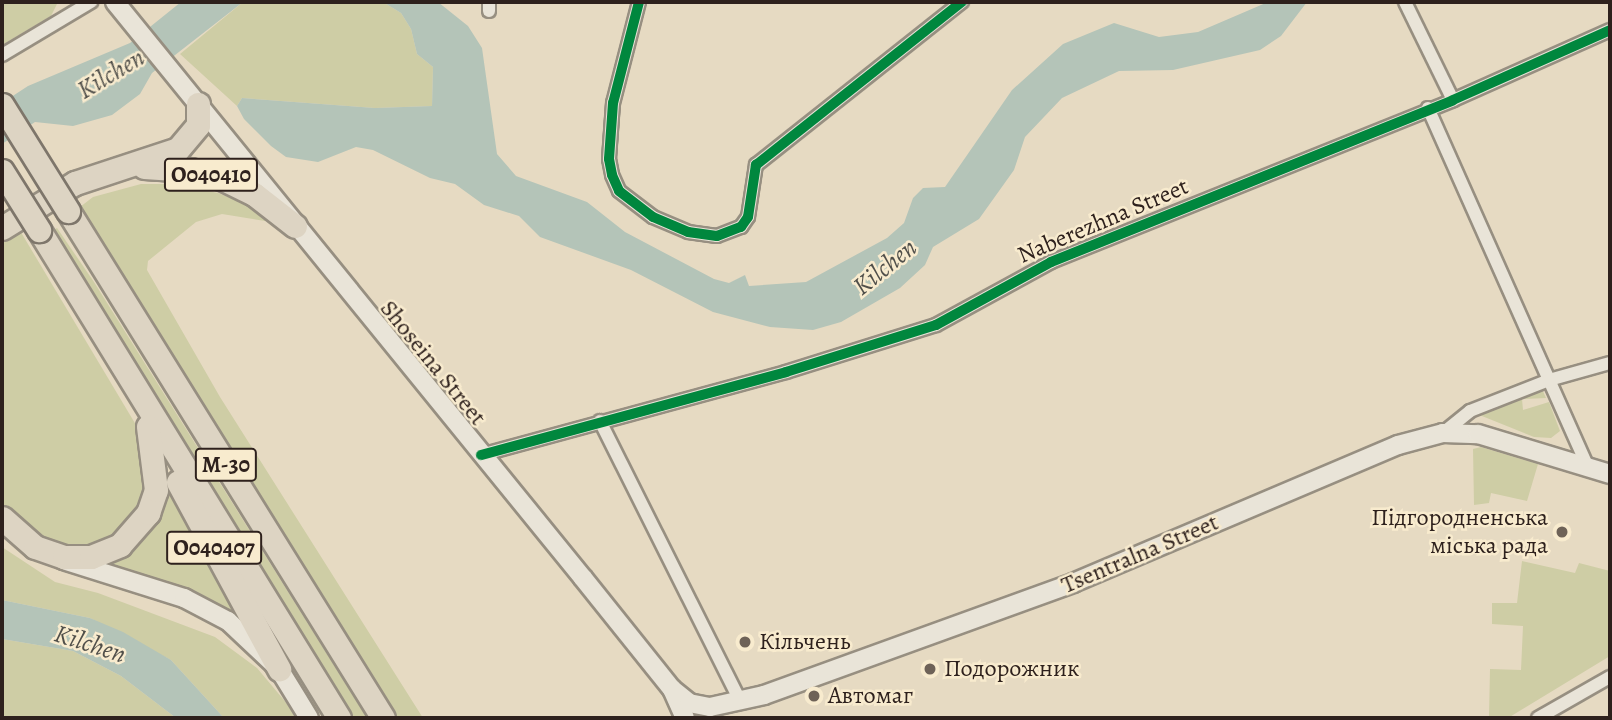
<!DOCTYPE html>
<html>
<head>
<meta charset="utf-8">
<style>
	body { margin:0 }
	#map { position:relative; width:1612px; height:720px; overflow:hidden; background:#e6dac2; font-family:Alegreya,serif }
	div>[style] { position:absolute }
	.green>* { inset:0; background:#cecda5 }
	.water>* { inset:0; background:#b4c4b8 }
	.roads { filter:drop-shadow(2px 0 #978f81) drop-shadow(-2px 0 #978f81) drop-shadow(0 2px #978f81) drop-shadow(0 -2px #978f81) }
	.street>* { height:12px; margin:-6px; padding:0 6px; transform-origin:6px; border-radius:6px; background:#e9e4d8 }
	.secondary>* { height:18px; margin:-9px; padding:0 9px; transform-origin:9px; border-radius:9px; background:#e9e4d8 }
	.highway>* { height:23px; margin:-11.5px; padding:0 11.5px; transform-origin:11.5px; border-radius:11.5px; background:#ddd4c3 }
	.bridges { filter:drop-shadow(2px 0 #7e766b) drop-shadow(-2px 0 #7e766b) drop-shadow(0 2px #7e766b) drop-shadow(0 -2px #7e766b) }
	.highway-bridge>* { height:23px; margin:-11.5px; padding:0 11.5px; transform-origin:11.5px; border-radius:11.5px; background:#ddd4c3 }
	.cycleway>* { height:10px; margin:-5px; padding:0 5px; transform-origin:5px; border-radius:5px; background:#00873e }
	.dots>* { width:19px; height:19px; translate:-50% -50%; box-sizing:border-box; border:4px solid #f8ebce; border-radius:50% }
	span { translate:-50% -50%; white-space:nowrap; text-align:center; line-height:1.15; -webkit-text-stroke:5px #f8ebce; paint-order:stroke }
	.shield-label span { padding:2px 5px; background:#f8ebce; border:2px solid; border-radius:5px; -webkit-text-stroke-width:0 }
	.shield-label { font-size:23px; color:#2e211d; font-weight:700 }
	.street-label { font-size:24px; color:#2e211d }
	.poi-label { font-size:24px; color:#2e211d }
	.right { translate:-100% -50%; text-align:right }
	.left { translate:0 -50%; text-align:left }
	.water-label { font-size:26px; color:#504f4a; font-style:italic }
	.frame { position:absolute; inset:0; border:4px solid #2e211d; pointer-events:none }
</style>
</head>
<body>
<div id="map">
	<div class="green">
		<i style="clip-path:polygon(2px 2px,58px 2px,51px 16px,2px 45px)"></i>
		<i style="clip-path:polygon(243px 2px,383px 2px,401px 13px,411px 29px,417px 54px,433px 67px,432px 106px,375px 108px,242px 98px,237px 106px,180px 54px)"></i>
		<i style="clip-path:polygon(141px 184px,176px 184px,218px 193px,265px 212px,265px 221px,222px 214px,196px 222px,148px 261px,147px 270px,220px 397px,423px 718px,393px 718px,80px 207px,93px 197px)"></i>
		<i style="clip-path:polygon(16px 224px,139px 430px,151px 469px,137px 518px,95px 549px,52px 546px,2px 505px,2px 236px)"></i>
		<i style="clip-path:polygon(57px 228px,94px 282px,367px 718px,346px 718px,51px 232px)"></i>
		<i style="clip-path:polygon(1541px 387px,1546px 398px,1522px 399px,1523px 410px,1549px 402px,1560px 431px,1551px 438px,1534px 437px,1472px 412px)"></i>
		<i style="clip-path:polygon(1481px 447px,1538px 464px,1527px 501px,1491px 493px,1489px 503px,1474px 505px,1473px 449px)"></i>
		<i style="clip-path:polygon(164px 475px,260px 636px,200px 595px,92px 561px,102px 561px)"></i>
		<i style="clip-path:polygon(2px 547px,55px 582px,98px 593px,215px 637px,257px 668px,299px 718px,224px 718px,171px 660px,90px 618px,2px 600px)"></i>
		<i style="clip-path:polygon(1522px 561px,1575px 573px,1579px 563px,1610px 571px,1610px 656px,1508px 718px,1489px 718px,1490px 669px,1521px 670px,1523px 626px,1492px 624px,1492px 603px,1517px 603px)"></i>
		<i style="clip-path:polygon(2px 639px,73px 651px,121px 676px,176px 718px,2px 718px)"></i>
	</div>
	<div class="water">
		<i style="clip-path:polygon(181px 2px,243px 2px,152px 73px,140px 94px,112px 115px,73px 126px,35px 122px,2px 144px,2px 103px,28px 86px,130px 43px)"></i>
		<i style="clip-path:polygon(383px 2px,438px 2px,468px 26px,482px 48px,497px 154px,516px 176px,587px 202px,625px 232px,714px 279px,729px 283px,745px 275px,749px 286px,806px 282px,887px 238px,904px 223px,913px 198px,923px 188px,945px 187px,1012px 90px,1063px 44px,1114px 23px,1159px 37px,1198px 32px,1268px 2px,1307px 2px,1281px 36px,1260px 50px,1173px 70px,1119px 71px,1062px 98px,1025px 137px,1014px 170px,979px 219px,933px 247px,925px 265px,900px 288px,841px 322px,813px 330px,770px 327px,713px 312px,631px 270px,540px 237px,519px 216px,484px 205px,455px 184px,430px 178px,373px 150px,356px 147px,318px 162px,286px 157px,271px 146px,244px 119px,237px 106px,242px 98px,375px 108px,432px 106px,433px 67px,417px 54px,411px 29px,401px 13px)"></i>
		<i style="clip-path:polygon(2px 600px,90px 618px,123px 632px,171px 660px,224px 718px,176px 718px,121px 676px,73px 651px,2px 639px)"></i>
	</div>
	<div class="roads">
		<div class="street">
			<i style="left:489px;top:2px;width:9px;rotate:90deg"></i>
			<i style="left:639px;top:2px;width:104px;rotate:104.4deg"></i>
			<i style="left:613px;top:103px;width:56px;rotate:94.1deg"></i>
			<i style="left:609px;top:159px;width:16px;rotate:79deg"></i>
			<i style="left:612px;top:175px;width:17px;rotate:66deg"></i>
			<i style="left:619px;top:191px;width:43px;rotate:37.4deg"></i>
			<i style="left:653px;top:217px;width:38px;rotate:23deg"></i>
			<i style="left:688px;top:232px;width:29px;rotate:8deg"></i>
			<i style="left:717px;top:236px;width:26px;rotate:-21deg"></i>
			<i style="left:741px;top:227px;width:12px;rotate:-55deg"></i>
			<i style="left:748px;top:217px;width:53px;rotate:-81.3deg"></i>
			<i style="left:756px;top:165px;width:263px;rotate:-38.4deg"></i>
			<i style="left:1405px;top:2px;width:109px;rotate:63.9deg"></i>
			<i style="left:2px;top:55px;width:104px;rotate:-30.8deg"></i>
			<i style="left:1428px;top:108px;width:394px;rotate:66deg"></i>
			<i style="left:600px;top:421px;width:313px;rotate:63.4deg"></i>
			<i style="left:1443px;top:433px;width:35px;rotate:-39deg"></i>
			<i style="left:1470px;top:411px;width:85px;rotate:-21.4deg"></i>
			<i style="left:1549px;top:380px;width:63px;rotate:-15.6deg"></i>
			<i style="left:481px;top:455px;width:316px;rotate:-15.2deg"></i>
			<i style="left:786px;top:372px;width:157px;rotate:-17.4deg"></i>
			<i style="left:936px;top:325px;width:131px;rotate:-28.7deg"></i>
			<i style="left:1051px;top:262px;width:433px;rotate:-21.9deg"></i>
			<i style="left:1453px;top:100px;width:172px;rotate:-24deg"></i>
			<i style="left:1538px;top:718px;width:83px;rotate:-29.7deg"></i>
		</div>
		<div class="secondary">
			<i style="left:115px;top:2px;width:742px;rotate:50.91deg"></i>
			<i style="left:583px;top:578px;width:142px;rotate:51.3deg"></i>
			<i style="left:672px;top:689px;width:32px;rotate:66deg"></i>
			<i style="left:66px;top:561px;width:124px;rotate:17.4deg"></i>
			<i style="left:184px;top:598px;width:50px;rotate:27.6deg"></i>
			<i style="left:228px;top:621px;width:70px;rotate:43.3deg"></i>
			<i style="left:279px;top:669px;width:57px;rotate:58.5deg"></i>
			<i style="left:672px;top:689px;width:22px;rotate:39deg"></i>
			<i style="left:689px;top:703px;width:21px;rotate:11deg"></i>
			<i style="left:710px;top:707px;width:55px;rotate:-12.5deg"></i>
			<i style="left:764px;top:695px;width:329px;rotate:-19.9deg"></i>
			<i style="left:1073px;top:583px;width:353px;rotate:-23deg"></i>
			<i style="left:1398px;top:445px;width:47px;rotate:-14.9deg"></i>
			<i style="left:1443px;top:433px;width:35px;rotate:2deg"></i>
			<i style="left:1478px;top:434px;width:138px;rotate:16.9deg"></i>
		</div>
		<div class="highway">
			<i style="left:144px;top:167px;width:46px;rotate:3.7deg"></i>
			<i style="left:190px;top:170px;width:32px;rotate:14deg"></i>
			<i style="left:221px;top:178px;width:37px;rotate:26deg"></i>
			<i style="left:254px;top:194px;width:52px;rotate:38deg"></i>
			<i style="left:68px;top:211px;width:597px;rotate:58.15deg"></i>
			<i style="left:2px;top:228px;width:86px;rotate:-31.7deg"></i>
			<i style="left:75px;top:183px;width:108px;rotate:-18.3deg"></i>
			<i style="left:178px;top:149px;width:31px;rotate:-50deg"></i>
			<i style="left:198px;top:125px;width:21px;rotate:-90deg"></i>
			<i style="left:39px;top:230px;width:573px;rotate:58.42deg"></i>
			<i style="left:178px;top:482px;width:213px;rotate:61.6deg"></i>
			<i style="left:2px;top:518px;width:44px;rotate:41.3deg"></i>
			<i style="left:35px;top:547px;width:31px;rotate:19deg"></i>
			<i style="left:64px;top:557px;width:27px"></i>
			<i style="left:91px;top:557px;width:31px;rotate:-22deg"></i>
			<i style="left:120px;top:545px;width:43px;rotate:-48.8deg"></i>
			<i style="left:148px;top:513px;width:24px;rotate:-71deg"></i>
			<i style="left:156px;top:490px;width:64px;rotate:-97.2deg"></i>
		</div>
	</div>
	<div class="bridges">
		<div class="highway-bridge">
			<i style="left:2px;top:105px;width:125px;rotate:58.1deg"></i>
			<i style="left:2px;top:171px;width:70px;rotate:57.9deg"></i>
		</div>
	</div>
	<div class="cycleway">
		<i style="left:639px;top:2px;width:104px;rotate:104.4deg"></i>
		<i style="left:613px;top:103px;width:56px;rotate:94.1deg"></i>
		<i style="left:609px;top:159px;width:16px;rotate:79deg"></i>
		<i style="left:612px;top:175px;width:17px;rotate:66deg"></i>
		<i style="left:619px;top:191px;width:43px;rotate:37.4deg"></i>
		<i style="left:653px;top:217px;width:38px;rotate:23deg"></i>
		<i style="left:688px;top:232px;width:29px;rotate:8deg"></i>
		<i style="left:717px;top:236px;width:26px;rotate:-21deg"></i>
		<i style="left:741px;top:227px;width:12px;rotate:-55deg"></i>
		<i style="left:748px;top:217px;width:53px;rotate:-81.3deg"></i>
		<i style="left:756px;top:165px;width:263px;rotate:-38.4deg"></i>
		<i style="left:481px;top:455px;width:316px;rotate:-15.2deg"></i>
		<i style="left:786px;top:372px;width:157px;rotate:-17.4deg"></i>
		<i style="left:936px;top:325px;width:131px;rotate:-28.7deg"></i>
		<i style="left:1051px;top:262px;width:433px;rotate:-21.9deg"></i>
		<i style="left:1453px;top:100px;width:172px;rotate:-24deg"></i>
	</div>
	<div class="dots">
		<i style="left:1562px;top:532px;background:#6e6257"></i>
		<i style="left:745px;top:642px;background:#6e6257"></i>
		<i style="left:930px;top:669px;background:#6e6257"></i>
		<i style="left:814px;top:696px;background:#6e6257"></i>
	</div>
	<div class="shield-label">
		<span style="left:211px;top:175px">О040410</span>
		<span style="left:226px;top:465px">М-30</span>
		<span style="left:214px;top:548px">О040407</span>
	</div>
	<div class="street-label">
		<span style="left:1103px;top:221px;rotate:-23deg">Naberezhna Street</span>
		<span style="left:433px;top:363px;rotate:51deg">Shoseina Street</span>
		<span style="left:1140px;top:554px;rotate:-23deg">Tsentralna Street</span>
	</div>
	<div class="poi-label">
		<span class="right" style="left:1548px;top:532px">Підгородненська<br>міська рада</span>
		<span class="left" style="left:759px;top:642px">Кільчень</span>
		<span class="left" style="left:944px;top:669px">Подорожник</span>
		<span class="left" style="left:828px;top:696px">Автомаг</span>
	</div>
	<div class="water-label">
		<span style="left:111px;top:74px;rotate:-31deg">Kilchen</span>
		<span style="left:885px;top:267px;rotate:-39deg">Kilchen</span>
		<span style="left:90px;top:644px;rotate:18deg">Kilchen</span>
	</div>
	<div class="frame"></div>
</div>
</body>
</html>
